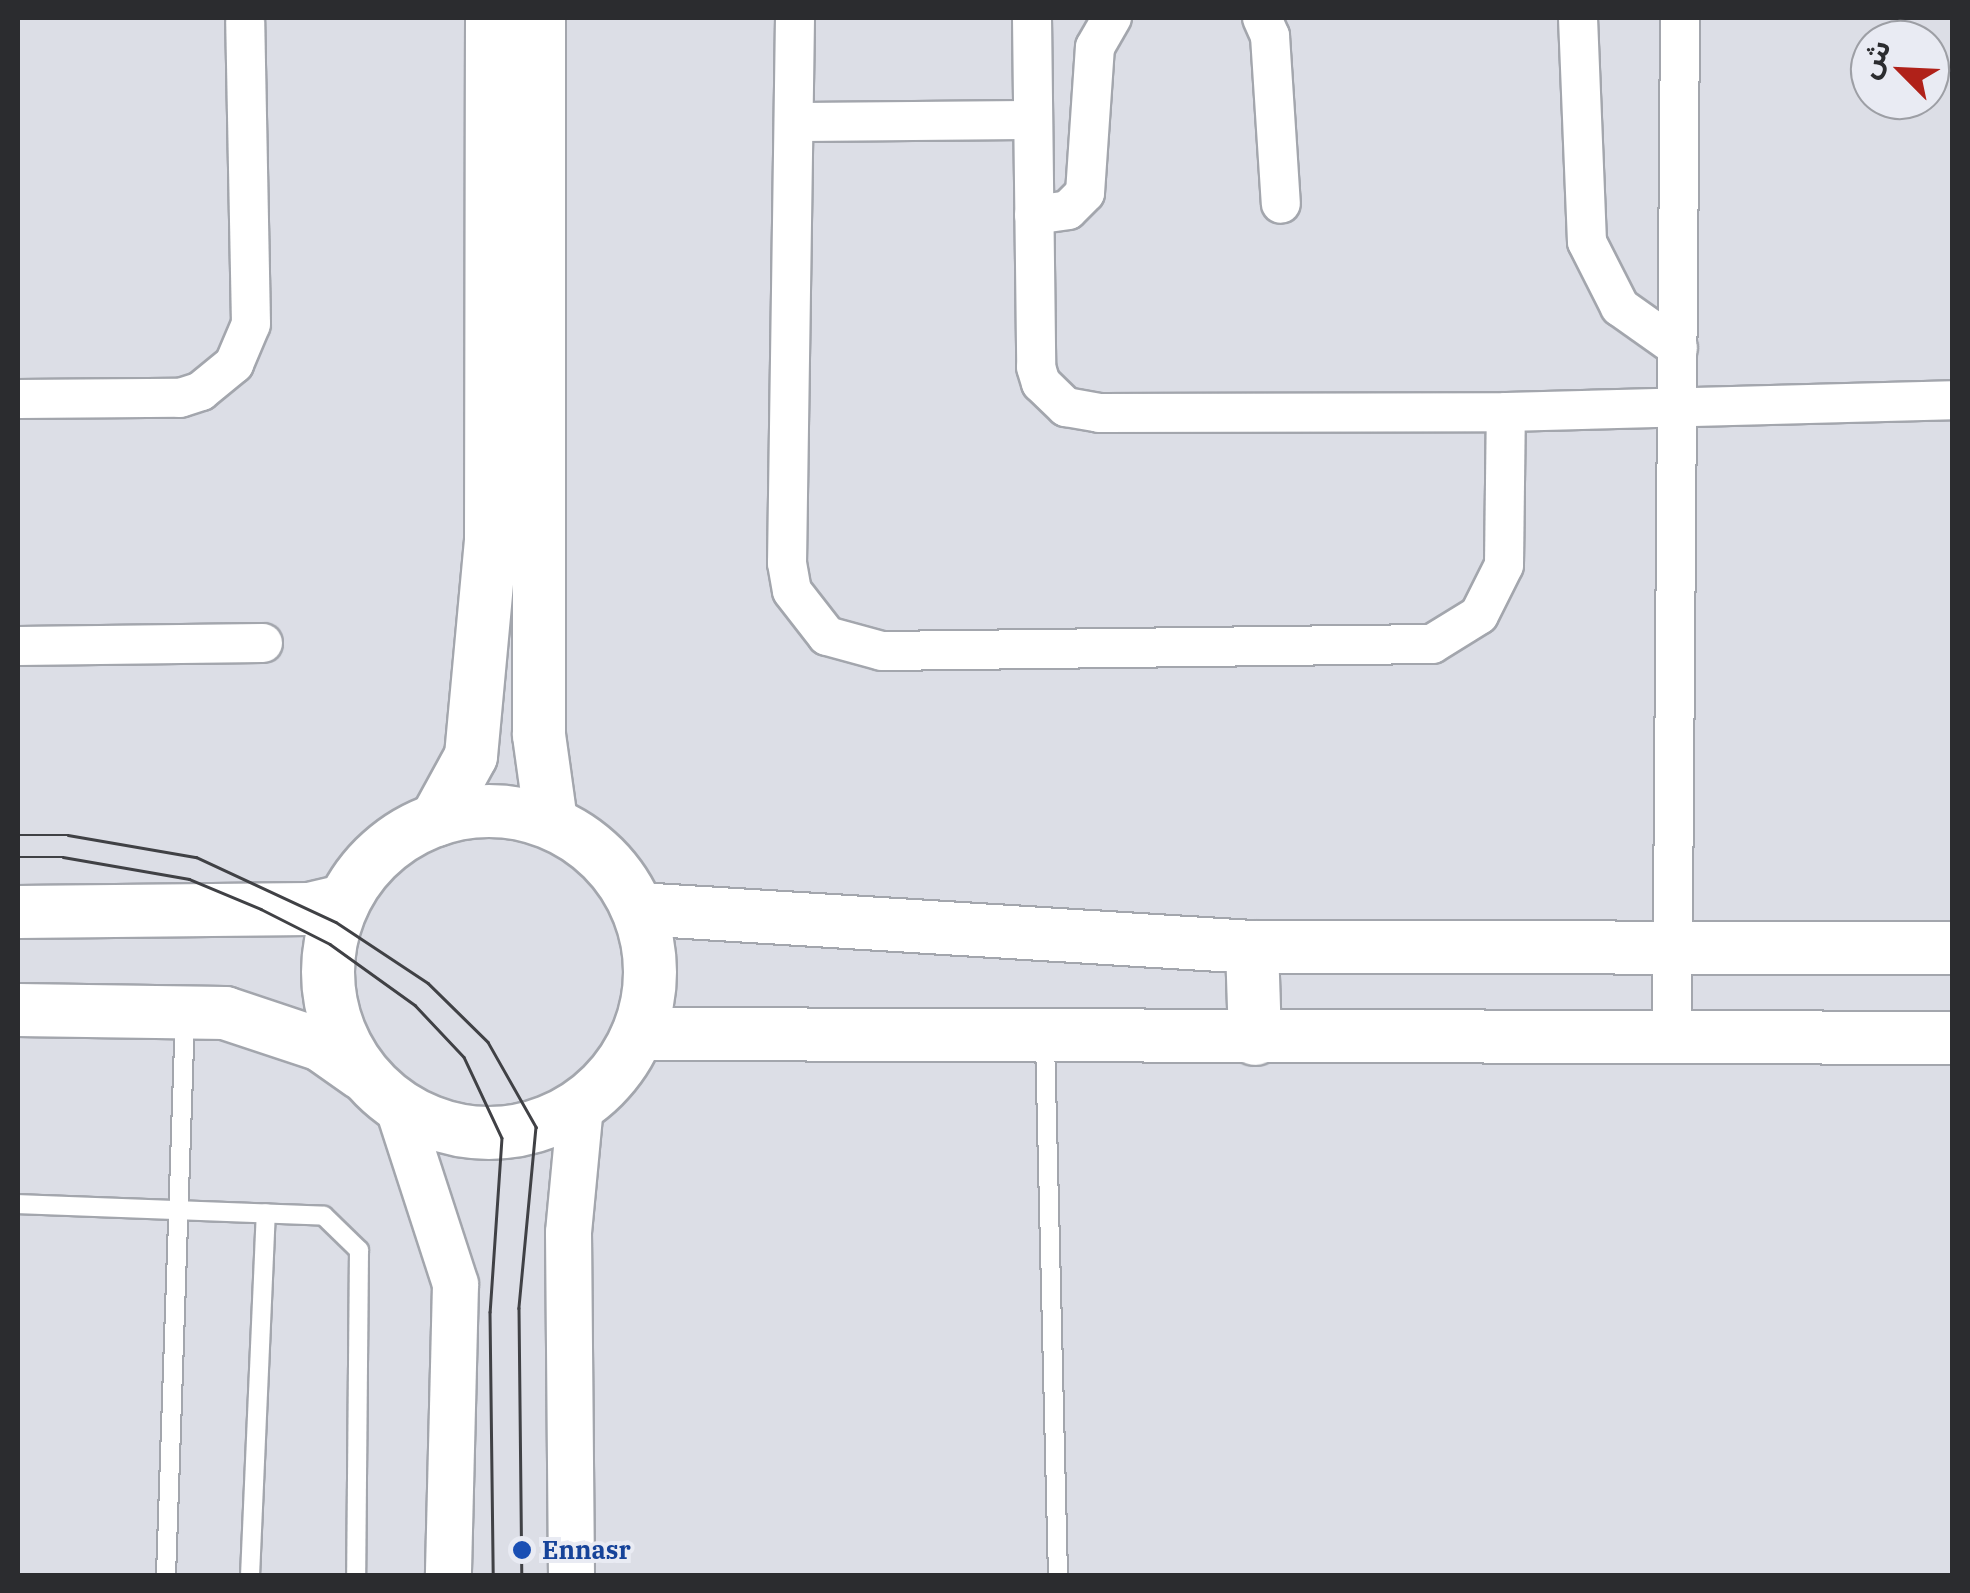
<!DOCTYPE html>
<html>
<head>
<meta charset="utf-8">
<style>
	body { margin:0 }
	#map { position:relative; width:1970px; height:1593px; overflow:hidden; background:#dcdee6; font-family:"IBM Plex Serif","Noto Sans Arabic",serif }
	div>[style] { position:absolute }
	.roads { filter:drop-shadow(2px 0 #a3a6ad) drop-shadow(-2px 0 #a3a6ad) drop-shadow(0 2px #a3a6ad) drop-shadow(0 -2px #a3a6ad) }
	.service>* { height:18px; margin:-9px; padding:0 9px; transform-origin:9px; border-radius:9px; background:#fff }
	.minor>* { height:38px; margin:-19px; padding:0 19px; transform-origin:19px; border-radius:19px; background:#fff }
	.tertiary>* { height:45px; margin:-22.5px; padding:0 22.5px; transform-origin:22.5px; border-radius:22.5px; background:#fff }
	.secondary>* { height:52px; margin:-26px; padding:0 26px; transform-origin:26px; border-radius:26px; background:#fff }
	.secondary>.ring { margin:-26px; padding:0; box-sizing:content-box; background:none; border:52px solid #fff; border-radius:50% }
	.tram>* { height:2.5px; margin:-1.25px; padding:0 1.25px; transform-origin:1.25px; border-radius:1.25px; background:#404145 }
	.dots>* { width:28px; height:28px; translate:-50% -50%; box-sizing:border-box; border:5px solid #e9ebf3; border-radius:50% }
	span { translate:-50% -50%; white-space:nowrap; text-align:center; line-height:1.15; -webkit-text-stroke:8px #e9ebf3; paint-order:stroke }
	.transit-label { font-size:25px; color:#164399; font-weight:700 }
	.left { translate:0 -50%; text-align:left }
	.frame { position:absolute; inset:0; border:20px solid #2b2c2f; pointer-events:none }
	.north { position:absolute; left:1850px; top:20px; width:100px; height:100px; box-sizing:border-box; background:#e9ebf3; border:2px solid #9d9fa5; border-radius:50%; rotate:294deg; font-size:28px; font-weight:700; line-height:40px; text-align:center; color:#2b2c2f }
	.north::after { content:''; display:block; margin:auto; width:35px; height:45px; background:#b02119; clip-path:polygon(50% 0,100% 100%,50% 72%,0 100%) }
</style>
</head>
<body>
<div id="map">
	<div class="roads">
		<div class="service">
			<i style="left:1045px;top:1041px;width:535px;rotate:88.61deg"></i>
			<i style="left:18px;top:1204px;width:306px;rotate:2.2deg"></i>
			<i style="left:324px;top:1216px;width:49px;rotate:44.2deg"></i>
			<i style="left:359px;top:1250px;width:326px;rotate:90.5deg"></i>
			<i style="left:166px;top:1576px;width:560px;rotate:-88.06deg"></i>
			<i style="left:250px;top:1576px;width:363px;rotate:-87.5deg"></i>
		</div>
		<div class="minor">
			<i style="left:795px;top:18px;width:545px;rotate:90.84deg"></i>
			<i style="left:787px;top:563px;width:28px;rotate:80deg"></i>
			<i style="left:792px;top:591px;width:57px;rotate:52.1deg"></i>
			<i style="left:827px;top:636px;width:57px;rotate:15.3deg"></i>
			<i style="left:882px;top:651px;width:550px;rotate:-0.73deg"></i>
			<i style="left:1432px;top:644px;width:55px;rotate:-31.7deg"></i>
			<i style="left:1479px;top:615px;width:56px;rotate:-63.4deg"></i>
			<i style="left:1504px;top:565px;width:153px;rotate:-89.3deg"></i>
			<i style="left:1032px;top:18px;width:349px;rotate:89.3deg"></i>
			<i style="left:1036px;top:367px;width:17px;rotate:73deg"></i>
			<i style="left:1041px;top:383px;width:35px;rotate:44deg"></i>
			<i style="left:1066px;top:407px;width:34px;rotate:10deg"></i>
			<i style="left:1099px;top:413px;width:407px;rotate:-0.1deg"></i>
			<i style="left:1506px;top:412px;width:446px;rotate:-1.5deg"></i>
			<i style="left:1262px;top:18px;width:20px;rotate:66deg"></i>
			<i style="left:1270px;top:36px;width:168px;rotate:86.3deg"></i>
			<i style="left:1578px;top:18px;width:224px;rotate:87.7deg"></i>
			<i style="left:1587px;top:242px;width:73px;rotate:63.1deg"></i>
			<i style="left:1620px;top:307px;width:71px;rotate:35.3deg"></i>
			<i style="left:794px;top:122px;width:239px;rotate:-0.5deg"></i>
			<i style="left:1034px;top:215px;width:34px;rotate:-8deg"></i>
			<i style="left:1068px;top:210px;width:24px;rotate:-45deg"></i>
			<i style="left:1085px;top:193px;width:146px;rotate:-86.1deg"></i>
			<i style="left:1095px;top:47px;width:34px;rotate:-60deg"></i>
			<i style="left:18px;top:399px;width:162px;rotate:-0.4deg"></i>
			<i style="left:180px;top:398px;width:22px;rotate:-18deg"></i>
			<i style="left:201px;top:391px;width:43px;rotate:-39.3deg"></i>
			<i style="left:234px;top:364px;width:43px;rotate:-67deg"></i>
			<i style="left:251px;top:324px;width:302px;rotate:-91.1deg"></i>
			<i style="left:18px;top:646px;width:245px;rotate:-0.7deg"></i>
			<i style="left:1672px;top:1039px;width:1021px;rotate:-89.55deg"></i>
		</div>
		<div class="tertiary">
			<i style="left:397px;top:1105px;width:188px;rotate:72deg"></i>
			<i style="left:455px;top:1284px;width:292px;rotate:91.4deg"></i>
			<i style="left:571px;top:1576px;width:344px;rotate:-90.5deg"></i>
			<i style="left:568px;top:1232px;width:127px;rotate:-84.6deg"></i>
		</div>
		<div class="secondary">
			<i style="left:539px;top:18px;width:717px;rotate:90deg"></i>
			<i style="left:539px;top:735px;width:88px;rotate:82.1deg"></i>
			<i class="ring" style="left:328px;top:811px;width:270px;height:270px"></i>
			<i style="left:436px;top:820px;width:73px;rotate:-61.3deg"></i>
			<i style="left:471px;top:756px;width:216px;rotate:-84.7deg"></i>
			<i style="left:491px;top:541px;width:523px;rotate:-89.89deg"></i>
			<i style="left:638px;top:909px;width:615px;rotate:3.54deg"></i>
			<i style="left:1252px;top:947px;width:700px;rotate:0.08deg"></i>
			<i style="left:18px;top:912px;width:291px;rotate:-0.6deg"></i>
			<i style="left:309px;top:909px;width:36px;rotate:-13deg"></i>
			<i style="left:1252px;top:947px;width:92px;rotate:88.1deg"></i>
			<i style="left:18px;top:1010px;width:207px;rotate:0.8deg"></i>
			<i style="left:225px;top:1013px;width:101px;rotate:18.4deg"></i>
			<i style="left:321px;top:1045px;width:50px;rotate:35.3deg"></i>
			<i style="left:638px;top:1034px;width:1314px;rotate:0.17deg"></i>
		</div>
	</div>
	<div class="tram">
		<i style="left:18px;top:835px;width:50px"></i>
		<i style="left:68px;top:835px;width:130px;rotate:9.8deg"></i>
		<i style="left:196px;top:857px;width:154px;rotate:24.9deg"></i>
		<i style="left:336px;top:922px;width:110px;rotate:33.5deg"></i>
		<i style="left:428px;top:983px;width:84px;rotate:44.5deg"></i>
		<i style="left:488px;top:1042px;width:98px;rotate:60.5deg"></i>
		<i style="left:536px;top:1127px;width:182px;rotate:95.4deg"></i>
		<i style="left:519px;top:1308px;width:268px;rotate:89.4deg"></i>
		<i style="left:18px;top:857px;width:45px"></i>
		<i style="left:63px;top:857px;width:128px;rotate:9.9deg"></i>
		<i style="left:189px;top:879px;width:78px;rotate:22.6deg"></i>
		<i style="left:261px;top:909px;width:77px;rotate:26.9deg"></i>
		<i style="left:330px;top:944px;width:105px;rotate:35.7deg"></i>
		<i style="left:415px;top:1005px;width:71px;rotate:46.7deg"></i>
		<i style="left:464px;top:1057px;width:89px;rotate:64.9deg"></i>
		<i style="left:502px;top:1138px;width:174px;rotate:93.9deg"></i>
		<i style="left:490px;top:1312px;width:264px;rotate:89.3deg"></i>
	</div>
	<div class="dots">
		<i style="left:522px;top:1550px;background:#1a4fb4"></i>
	</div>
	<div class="transit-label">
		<span class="left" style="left:542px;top:1550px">Ennasr</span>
	</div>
	<div class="frame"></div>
	<div class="north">ش</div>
</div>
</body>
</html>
